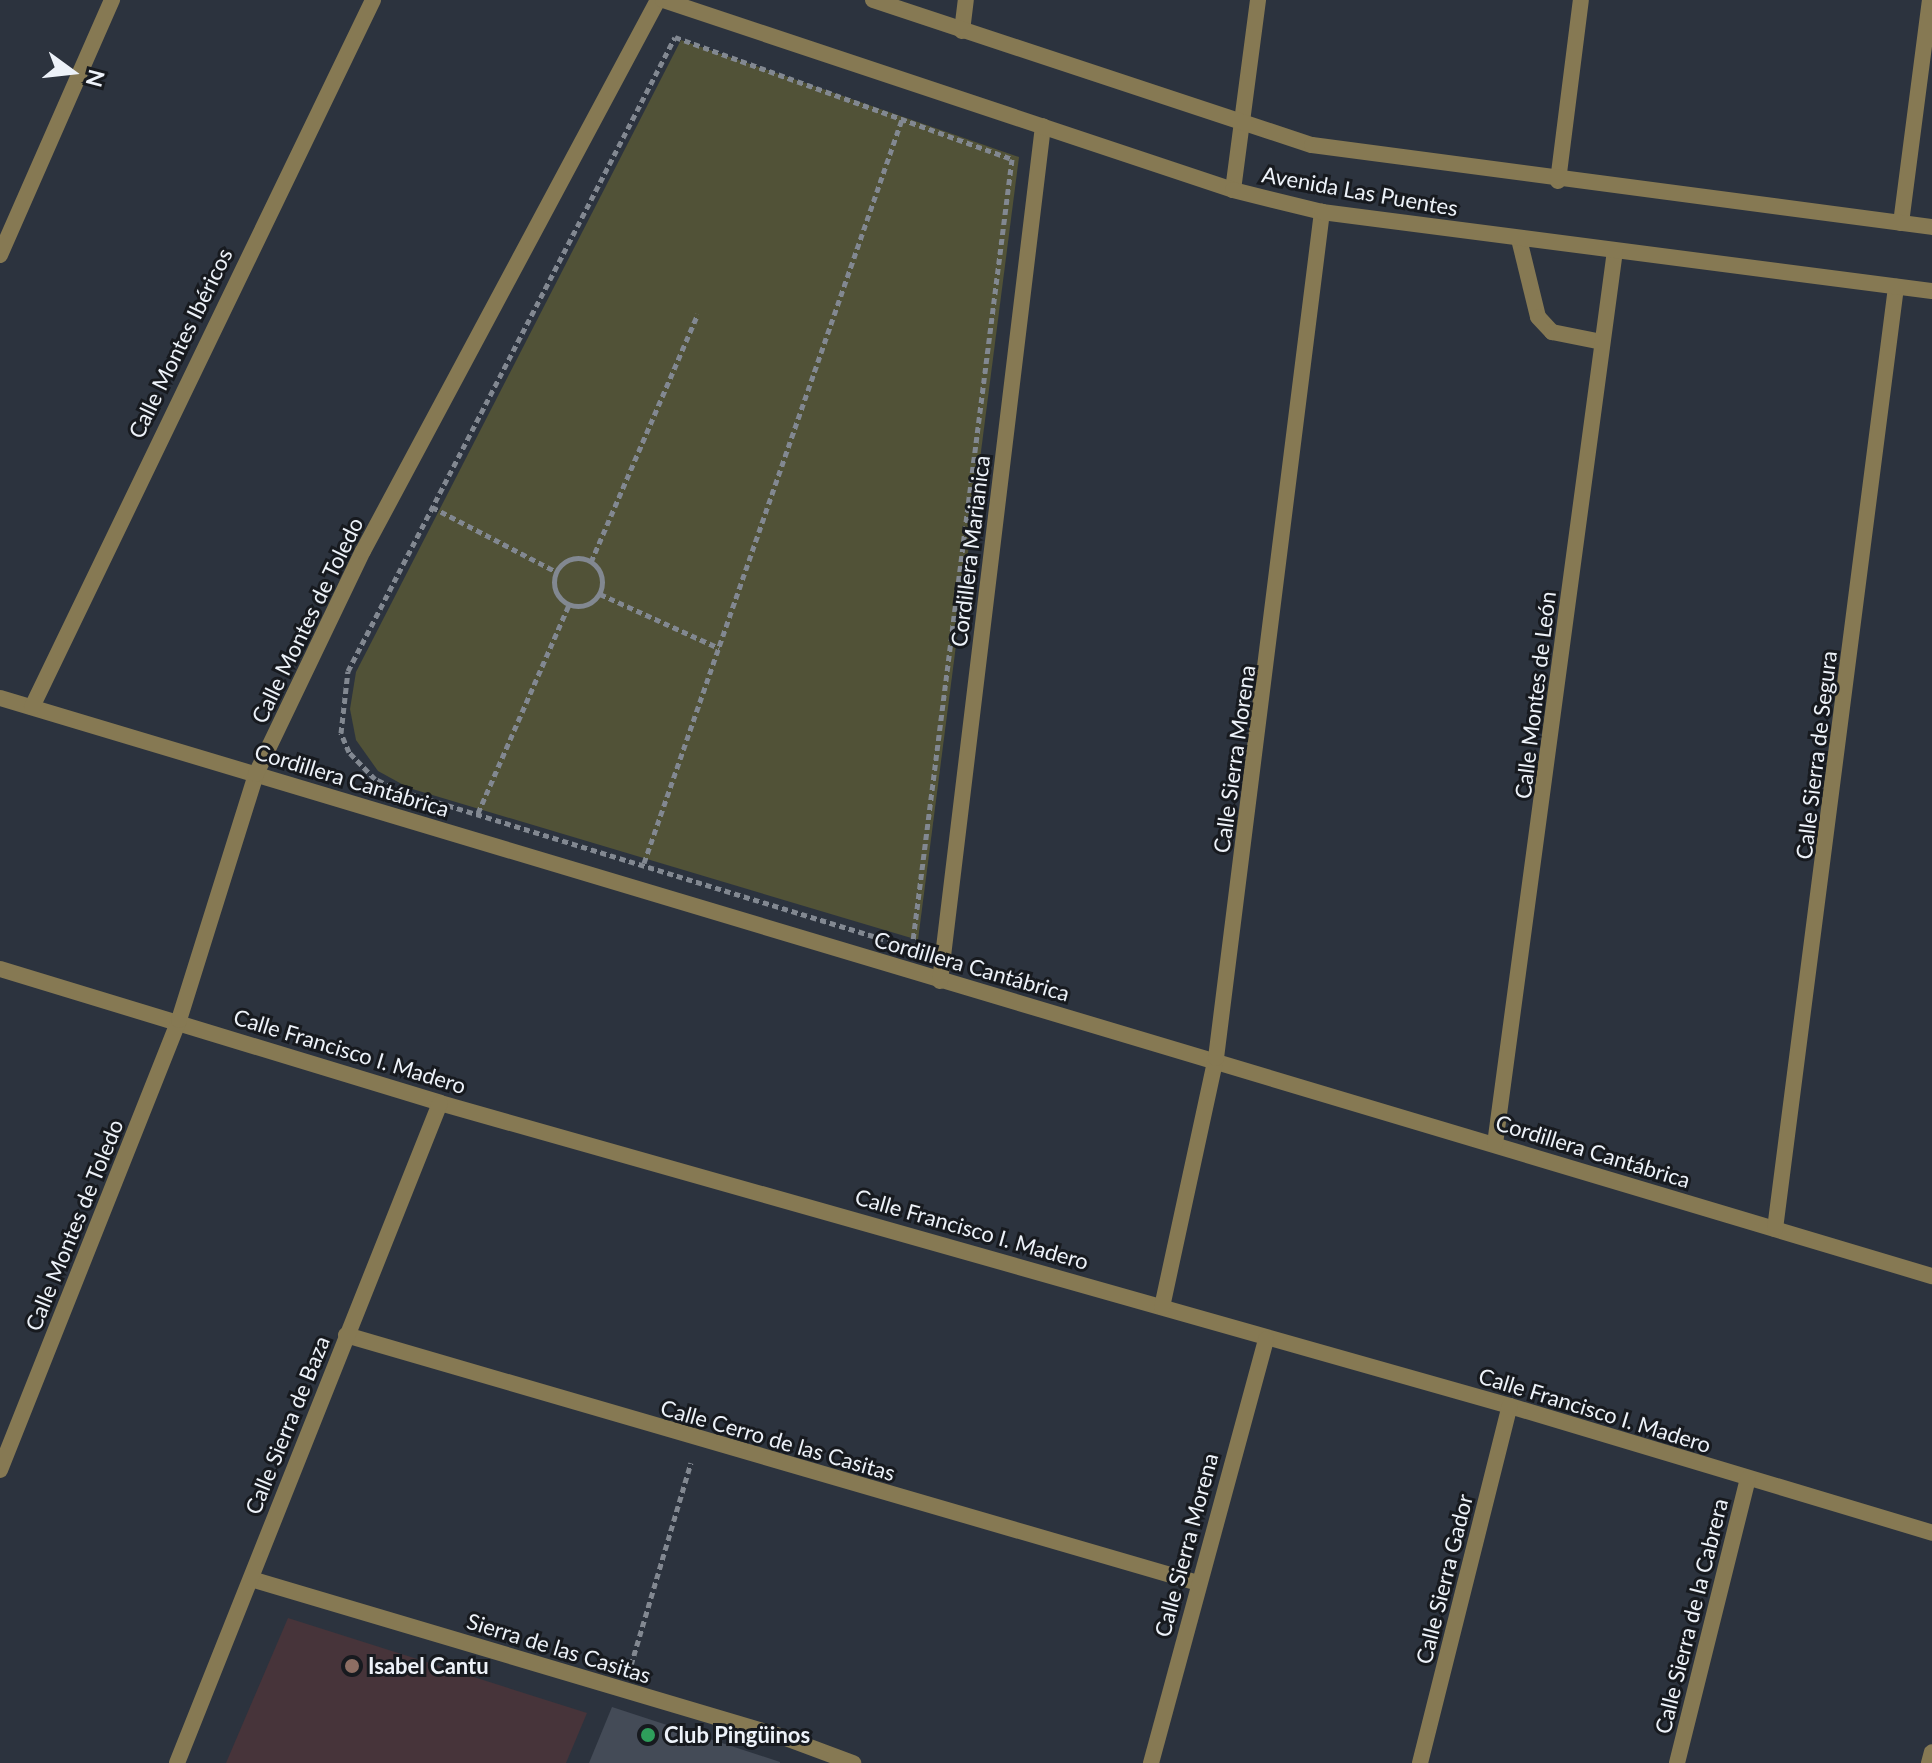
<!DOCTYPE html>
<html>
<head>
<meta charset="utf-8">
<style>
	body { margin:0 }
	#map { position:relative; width:1932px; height:1763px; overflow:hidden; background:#2c333e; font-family:Lato,sans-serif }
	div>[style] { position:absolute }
	.education>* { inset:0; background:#47343a }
	.green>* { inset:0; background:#515237 }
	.building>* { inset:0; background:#444b57 }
	.path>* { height:5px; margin-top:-2.5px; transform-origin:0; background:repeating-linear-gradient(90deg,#828891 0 6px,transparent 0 10px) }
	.path>.ring { margin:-2.5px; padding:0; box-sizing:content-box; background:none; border:5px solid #828891; border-radius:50% }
	.service>* { height:16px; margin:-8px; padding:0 8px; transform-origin:8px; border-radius:8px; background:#867953 }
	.minor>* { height:16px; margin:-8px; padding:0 8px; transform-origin:8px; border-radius:8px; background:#867953 }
	.tertiary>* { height:16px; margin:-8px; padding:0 8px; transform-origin:8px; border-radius:8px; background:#867953 }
	.dots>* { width:22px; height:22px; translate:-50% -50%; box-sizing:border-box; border:4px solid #171a1f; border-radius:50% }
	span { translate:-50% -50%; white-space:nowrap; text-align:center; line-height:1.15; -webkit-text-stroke:6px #171a1f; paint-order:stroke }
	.street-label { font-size:22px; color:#edf2f9 }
	.poi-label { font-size:22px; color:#edf2f9; font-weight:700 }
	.left { translate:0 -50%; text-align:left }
	.north { position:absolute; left:32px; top:32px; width:80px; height:80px; -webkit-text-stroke:6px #171a1f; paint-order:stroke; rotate:105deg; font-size:22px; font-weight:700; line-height:32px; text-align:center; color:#edf2f9 }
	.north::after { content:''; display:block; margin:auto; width:28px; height:36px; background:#edf2f9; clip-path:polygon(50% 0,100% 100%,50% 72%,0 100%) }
</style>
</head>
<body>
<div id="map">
	<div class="education">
		<i style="clip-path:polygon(288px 1618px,587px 1713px,566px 1763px,226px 1763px)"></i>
	</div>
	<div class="green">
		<i style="clip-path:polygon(681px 40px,1019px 157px,918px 940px,409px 788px,378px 771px,356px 740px,350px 709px,356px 672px)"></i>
	</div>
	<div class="building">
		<i style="clip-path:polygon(612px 1707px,780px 1762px,780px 1763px,589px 1763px)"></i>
	</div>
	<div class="path">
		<i style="left:675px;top:37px;width:358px;rotate:19.9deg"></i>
		<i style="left:1012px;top:159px;width:795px;rotate:97.22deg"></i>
		<i style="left:912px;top:948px;width:535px;rotate:-162.92deg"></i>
		<i style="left:401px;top:791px;width:29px;rotate:-155deg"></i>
		<i style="left:375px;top:779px;width:37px;rotate:-134deg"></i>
		<i style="left:349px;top:752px;width:21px;rotate:-113deg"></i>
		<i style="left:341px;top:733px;width:62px;rotate:-83.6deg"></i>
		<i style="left:348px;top:671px;width:713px;rotate:-62.72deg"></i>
		<i style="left:432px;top:507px;width:141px;rotate:27.5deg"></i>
		<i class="ring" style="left:554px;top:558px;width:43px;height:43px"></i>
		<i style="left:591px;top:562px;width:270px;rotate:-66.7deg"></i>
		<i style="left:600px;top:594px;width:131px;rotate:24.4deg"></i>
		<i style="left:478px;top:813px;width:227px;rotate:-66.4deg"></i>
		<i style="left:644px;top:863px;width:787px;rotate:-70.87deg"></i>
		<i style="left:631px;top:1665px;width:211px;rotate:-73.5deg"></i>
	</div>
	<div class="service">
		<i style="left:1519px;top:239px;width:80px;rotate:76.3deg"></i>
		<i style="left:1538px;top:317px;width:21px;rotate:47deg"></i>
		<i style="left:1552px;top:332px;width:51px;rotate:11.3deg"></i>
	</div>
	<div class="minor">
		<i style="left:962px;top:31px;width:31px;rotate:-83deg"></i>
		<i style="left:1558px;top:181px;width:182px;rotate:-82.8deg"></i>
		<i style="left:1233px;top:190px;width:192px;rotate:-82.5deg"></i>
		<i style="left:1901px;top:223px;width:225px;rotate:-82.6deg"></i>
		<i style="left:0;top:255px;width:279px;rotate:-66.3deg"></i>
		<i style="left:0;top:698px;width:2017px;rotate:16.66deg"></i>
		<i style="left:32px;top:707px;width:785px;rotate:-64.25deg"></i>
		<i style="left:0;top:969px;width:460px;rotate:16.9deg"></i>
		<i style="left:440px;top:1103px;width:1112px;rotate:15.81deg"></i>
		<i style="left:1510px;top:1406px;width:441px;rotate:16.7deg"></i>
		<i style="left:940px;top:981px;width:861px;rotate:-83.13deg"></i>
		<i style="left:1495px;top:1144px;width:901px;rotate:-82.35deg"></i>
		<i style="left:1775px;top:1229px;width:950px;rotate:-82.68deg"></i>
		<i style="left:1162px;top:1307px;width:255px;rotate:-77.8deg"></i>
		<i style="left:1216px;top:1058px;width:853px;rotate:-82.86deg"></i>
		<i style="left:346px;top:1335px;width:887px;rotate:16.23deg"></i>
		<i style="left:0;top:1470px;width:484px;rotate:-68.3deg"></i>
		<i style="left:179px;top:1020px;width:258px;rotate:-72.6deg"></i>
		<i style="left:256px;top:774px;width:247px;rotate:-64.4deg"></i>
		<i style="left:363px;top:551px;width:625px;rotate:-61.84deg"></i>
		<i style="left:251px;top:1579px;width:555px;rotate:16.54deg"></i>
		<i style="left:783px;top:1737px;width:75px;rotate:20.4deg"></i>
		<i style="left:177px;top:1763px;width:710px;rotate:-68.27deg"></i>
		<i style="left:1151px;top:1763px;width:439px;rotate:-74.8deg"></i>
		<i style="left:1420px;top:1763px;width:368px;rotate:-75.9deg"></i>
		<i style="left:1677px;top:1763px;width:293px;rotate:-76deg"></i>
		<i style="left:1929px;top:1763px;width:11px;rotate:-75deg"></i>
	</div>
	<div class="tertiary">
		<i style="left:663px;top:0;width:601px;rotate:18.43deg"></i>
		<i style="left:1233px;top:190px;width:92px;rotate:13.9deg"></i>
		<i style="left:1322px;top:212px;width:615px;rotate:7.38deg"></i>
		<i style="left:873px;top:0;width:462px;rotate:18.3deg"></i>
		<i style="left:1312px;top:145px;width:625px;rotate:7.53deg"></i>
	</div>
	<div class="dots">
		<i style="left:352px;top:1666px;background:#8d6e63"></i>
		<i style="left:648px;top:1735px;background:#2e9e5b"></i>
	</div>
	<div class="street-label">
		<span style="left:1360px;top:191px;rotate:10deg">Avenida Las Puentes</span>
		<span style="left:180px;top:343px;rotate:-64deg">Calle Montes Ibéricos</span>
		<span style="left:970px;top:551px;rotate:-83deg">Cordillera Marianica</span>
		<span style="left:307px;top:620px;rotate:-64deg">Calle Montes de Toledo</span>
		<span style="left:1535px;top:695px;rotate:-83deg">Calle Montes de León</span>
		<span style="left:1816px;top:755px;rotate:-83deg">Calle Sierra de Segura</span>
		<span style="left:1234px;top:759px;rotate:-82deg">Calle Sierra Morena</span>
		<span style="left:352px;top:780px;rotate:17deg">Cordillera Cantábrica</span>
		<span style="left:972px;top:966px;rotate:16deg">Cordillera Cantábrica</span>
		<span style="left:350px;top:1051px;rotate:17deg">Calle Francisco I. Madero</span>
		<span style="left:1593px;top:1151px;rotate:17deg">Cordillera Cantábrica</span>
		<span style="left:74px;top:1225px;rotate:-68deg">Calle Montes de Toledo</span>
		<span style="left:972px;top:1229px;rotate:16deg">Calle Francisco I. Madero</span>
		<span style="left:1595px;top:1410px;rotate:17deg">Calle Francisco I. Madero</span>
		<span style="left:287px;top:1425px;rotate:-68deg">Calle Sierra de Baza</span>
		<span style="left:778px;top:1440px;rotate:16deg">Calle Cerro de las Casitas</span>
		<span style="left:1186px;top:1545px;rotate:-75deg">Calle Sierra Morena</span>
		<span style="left:1444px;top:1579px;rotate:-76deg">Calle Sierra Gador</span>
		<span style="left:1691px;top:1616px;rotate:-76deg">Calle Sierra de la Cabrera</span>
		<span style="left:559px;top:1648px;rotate:17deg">Sierra de las Casitas</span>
	</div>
	<div class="poi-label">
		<span class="left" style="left:368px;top:1666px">Isabel Cantu</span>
		<span class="left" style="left:664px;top:1735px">Club Pingüinos</span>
	</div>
	<div class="north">N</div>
</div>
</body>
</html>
